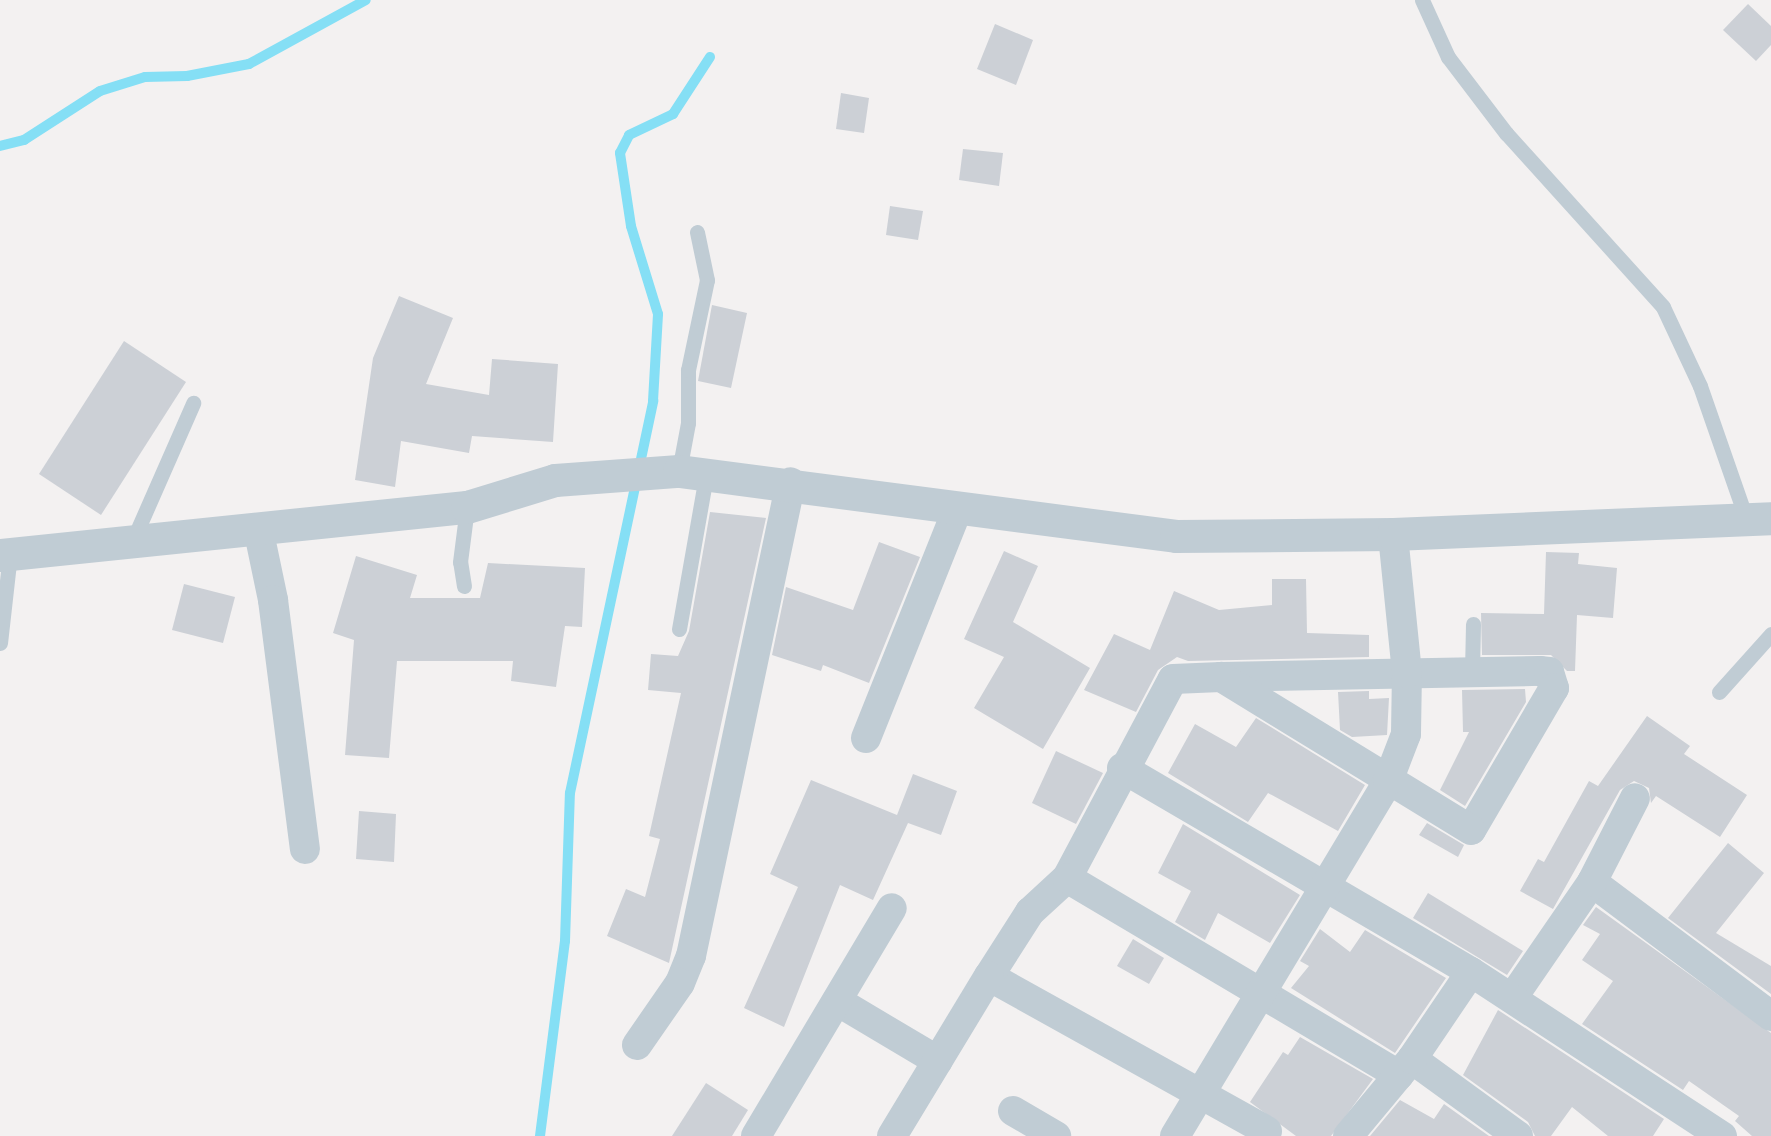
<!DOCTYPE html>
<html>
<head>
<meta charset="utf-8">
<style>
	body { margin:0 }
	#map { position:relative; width:1771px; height:1136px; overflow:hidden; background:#f3f1f1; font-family:Manrope,sans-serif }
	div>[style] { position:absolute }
	.stream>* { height:10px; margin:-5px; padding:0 5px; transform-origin:5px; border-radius:5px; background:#85dff5 }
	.building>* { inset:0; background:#ccd0d6 }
	.service>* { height:15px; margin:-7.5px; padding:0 7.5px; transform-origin:7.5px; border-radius:7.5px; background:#c0ccd4 }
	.minor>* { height:30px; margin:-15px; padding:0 15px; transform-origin:15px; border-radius:15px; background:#c0ccd4 }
	.tertiary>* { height:33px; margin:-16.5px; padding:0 16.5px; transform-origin:16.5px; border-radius:16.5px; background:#c0ccd4 }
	span { translate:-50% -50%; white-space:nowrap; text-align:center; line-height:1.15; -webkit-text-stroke:5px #fff; paint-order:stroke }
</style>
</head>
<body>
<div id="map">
	<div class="stream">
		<i style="left:0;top:146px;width:25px;rotate:-14deg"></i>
		<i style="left:24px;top:140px;width:90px;rotate:-32.8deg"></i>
		<i style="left:100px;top:91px;width:47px;rotate:-17.3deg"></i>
		<i style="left:145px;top:77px;width:42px;rotate:-1.4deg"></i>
		<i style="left:187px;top:76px;width:63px;rotate:-11deg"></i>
		<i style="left:249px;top:64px;width:133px;rotate:-28.7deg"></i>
		<i style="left:540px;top:1136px;width:197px;rotate:-82.7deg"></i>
		<i style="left:565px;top:941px;width:148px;rotate:-88.1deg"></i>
		<i style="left:570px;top:793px;width:401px;rotate:-78deg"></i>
		<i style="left:653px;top:401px;width:87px;rotate:-86.7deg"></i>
		<i style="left:658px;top:314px;width:92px;rotate:-107.1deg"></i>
		<i style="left:631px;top:226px;width:74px;rotate:-98.6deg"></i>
		<i style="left:620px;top:153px;width:20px;rotate:-63deg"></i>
		<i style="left:629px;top:135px;width:49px;rotate:-25.5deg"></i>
		<i style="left:673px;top:114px;width:68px;rotate:-57deg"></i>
	</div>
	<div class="building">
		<i style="clip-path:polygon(1748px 4px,1771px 26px,1771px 45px,1756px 61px,1723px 30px)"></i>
		<i style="clip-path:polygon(995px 24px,1033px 40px,1016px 85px,977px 69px)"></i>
		<i style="clip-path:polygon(841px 93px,869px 98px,864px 133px,836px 129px)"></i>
		<i style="clip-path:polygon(963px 149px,1003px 153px,999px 186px,959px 180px)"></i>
		<i style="clip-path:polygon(890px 206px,923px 211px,918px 240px,886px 235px)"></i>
		<i style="clip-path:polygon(399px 296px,453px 318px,426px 384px,489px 395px,492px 359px,558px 364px,553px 442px,472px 436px,469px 453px,401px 441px,395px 487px,355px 480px,373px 358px)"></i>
		<i style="clip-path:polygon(712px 305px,747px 313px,731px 388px,698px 381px)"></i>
		<i style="clip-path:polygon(124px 341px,186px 382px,101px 515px,39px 474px)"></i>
		<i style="clip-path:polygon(710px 512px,766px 518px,669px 963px,607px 936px,626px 889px,645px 897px,660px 839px,649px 836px,681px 693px,648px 690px,651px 654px,678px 656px,689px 631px)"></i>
		<i style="clip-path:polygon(879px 542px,920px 557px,869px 683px,823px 665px,821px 671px,772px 655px,786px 587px,853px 610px)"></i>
		<i style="clip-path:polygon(1004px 551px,1038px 566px,1013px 622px,1090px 668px,1043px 749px,974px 708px,1004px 657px,964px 639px)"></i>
		<i style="clip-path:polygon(1546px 552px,1579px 553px,1578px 564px,1617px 568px,1613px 618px,1577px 615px,1575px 671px,1567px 671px,1551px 655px,1482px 655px,1481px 613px,1544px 614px)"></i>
		<i style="clip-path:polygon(356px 556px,417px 575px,410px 598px,480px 598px,488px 563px,585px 568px,582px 627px,565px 626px,556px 687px,511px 681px,513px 661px,397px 661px,389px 758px,345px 755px,354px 640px,333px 633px)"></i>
		<i style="clip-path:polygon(1272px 579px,1306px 579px,1307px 633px,1369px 635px,1369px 657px,1188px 661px,1177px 657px,1158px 670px,1136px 712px,1084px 690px,1114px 634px,1150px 650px,1174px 591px,1219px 610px,1272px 605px)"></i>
		<i style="clip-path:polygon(184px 584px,235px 597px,223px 643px,172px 630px)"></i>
		<i style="clip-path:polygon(1525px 689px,1526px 702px,1465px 806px,1440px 790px,1469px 732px,1463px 732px,1462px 690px)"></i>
		<i style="clip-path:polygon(1369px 691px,1369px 699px,1389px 698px,1387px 735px,1352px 737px,1340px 730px,1338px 692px)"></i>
		<i style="clip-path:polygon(1647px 716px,1690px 746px,1684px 754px,1747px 795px,1720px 837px,1656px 796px,1651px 803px,1649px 788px,1634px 781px,1620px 790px,1553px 909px,1520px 891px,1538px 859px,1544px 862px,1589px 781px,1598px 786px)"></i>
		<i style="clip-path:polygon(1256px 718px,1365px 785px,1338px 831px,1268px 793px,1248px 822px,1168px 773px,1195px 724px,1236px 747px)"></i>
		<i style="clip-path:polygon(1056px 751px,1103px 773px,1076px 824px,1032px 803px)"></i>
		<i style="clip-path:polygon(913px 774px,957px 791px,941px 835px,908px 823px,873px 900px,840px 885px,784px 1027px,744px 1008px,798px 887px,770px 874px,811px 780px,897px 815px)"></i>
		<i style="clip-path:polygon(359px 811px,396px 814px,394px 862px,356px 859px)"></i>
		<i style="clip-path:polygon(1427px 823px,1464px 845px,1458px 857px,1419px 835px)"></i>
		<i style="clip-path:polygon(1183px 824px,1300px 895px,1270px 943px,1218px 913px,1205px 940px,1175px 922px,1191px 891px,1158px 873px)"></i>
		<i style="clip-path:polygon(1728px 843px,1764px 873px,1716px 933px,1771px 966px,1771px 994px,1668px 918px)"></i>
		<i style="clip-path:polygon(1428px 893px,1523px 951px,1507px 975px,1413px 918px)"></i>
		<i style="clip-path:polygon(1596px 907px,1771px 1033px,1771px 1136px,1752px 1136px,1735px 1121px,1739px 1116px,1689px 1081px,1683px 1090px,1582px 1024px,1613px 981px,1582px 960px,1600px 934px,1583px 925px)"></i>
		<i style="clip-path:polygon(1320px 929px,1350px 952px,1365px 930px,1446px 978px,1395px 1053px,1291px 988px,1309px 966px,1300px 961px)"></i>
		<i style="clip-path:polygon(1133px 939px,1164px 958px,1149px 984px,1117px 966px)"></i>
		<i style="clip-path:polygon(1498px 1010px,1664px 1119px,1653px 1136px,1608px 1136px,1572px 1107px,1551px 1136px,1535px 1136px,1528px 1122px,1463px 1075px)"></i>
		<i style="clip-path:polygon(1300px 1037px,1373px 1079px,1331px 1136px,1296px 1136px,1250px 1102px,1283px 1052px,1288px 1055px)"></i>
		<i style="clip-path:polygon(706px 1083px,748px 1110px,732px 1136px,672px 1136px)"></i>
		<i style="clip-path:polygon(1400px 1100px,1434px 1119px,1444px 1104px,1489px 1136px,1370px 1136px)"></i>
	</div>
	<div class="service">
		<i style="left:1422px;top:0;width:63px;rotate:65.5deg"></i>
		<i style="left:1448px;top:57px;width:96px;rotate:52.7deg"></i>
		<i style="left:1506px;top:133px;width:234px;rotate:47.9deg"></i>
		<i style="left:1663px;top:307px;width:87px;rotate:64.9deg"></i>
		<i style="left:1700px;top:386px;width:137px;rotate:70.8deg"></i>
		<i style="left:679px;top:471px;width:49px;rotate:-79.4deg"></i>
		<i style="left:688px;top:423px;width:53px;rotate:-90deg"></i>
		<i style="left:688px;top:370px;width:92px;rotate:-78.1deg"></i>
		<i style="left:707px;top:280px;width:49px;rotate:-101.8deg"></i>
		<i style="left:133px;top:540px;width:150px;rotate:-66.3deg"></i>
		<i style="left:464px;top:586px;width:24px;rotate:-99deg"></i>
		<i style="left:460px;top:562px;width:55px;rotate:-82.7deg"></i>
		<i style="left:679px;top:629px;width:160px;rotate:-80deg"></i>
		<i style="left:0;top:643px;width:90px;rotate:-83.6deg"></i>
		<i style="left:1472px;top:672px;width:48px;rotate:-88.8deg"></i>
		<i style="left:1719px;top:692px;width:78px;rotate:-48.1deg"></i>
	</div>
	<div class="minor">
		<i style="left:258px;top:528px;width:74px;rotate:78.2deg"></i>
		<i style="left:273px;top:600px;width:251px;rotate:82.7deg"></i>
		<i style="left:866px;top:738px;width:248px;rotate:-68.2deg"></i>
		<i style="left:1122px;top:768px;width:404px;rotate:30.3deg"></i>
		<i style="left:1067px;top:878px;width:225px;rotate:-62deg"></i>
		<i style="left:1173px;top:679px;width:48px;rotate:-2.4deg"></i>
		<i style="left:1221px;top:677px;width:319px;rotate:-1.1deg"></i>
		<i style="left:1540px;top:671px;width:9px;rotate:6deg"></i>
		<i style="left:1549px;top:672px;width:17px;rotate:73deg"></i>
		<i style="left:1554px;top:688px;width:164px;rotate:120.3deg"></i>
		<i style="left:1471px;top:830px;width:293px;rotate:-148.5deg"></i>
		<i style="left:1592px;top:882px;width:224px;rotate:36.8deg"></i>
		<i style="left:1513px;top:997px;width:140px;rotate:-55.5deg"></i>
		<i style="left:1592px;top:882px;width:94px;rotate:-62.9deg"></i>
		<i style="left:837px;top:1001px;width:117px;rotate:30.7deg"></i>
		<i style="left:637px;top:1045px;width:75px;rotate:-55.3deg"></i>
		<i style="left:680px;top:983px;width:29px;rotate:-68deg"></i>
		<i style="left:691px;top:956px;width:484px;rotate:-78.1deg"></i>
		<i style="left:1412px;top:1059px;width:131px;rotate:36deg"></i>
		<i style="left:1013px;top:1111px;width:50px;rotate:30.2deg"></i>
		<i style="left:1267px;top:1131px;width:318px;rotate:-150.9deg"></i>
		<i style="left:989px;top:976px;width:76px;rotate:-57.4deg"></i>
		<i style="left:1030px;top:912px;width:50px;rotate:-42.6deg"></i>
		<i style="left:1067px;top:878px;width:386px;rotate:30.7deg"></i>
		<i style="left:756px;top:1136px;width:265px;rotate:-59.2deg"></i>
		<i style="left:892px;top:1136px;width:187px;rotate:-58.8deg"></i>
		<i style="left:1175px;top:1136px;width:414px;rotate:-59deg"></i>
		<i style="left:1388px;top:781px;width:50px;rotate:-69deg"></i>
		<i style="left:1406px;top:734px;width:61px;rotate:-89.1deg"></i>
		<i style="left:1407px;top:673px;width:140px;rotate:-95.8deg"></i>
		<i style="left:1348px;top:1136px;width:100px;rotate:-50.3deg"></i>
		<i style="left:1412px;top:1059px;width:105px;rotate:-55.9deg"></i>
		<i style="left:1471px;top:972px;width:300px;rotate:33.2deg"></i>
	</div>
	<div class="tertiary">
		<i style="left:0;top:555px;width:469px;rotate:-5.9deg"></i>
		<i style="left:467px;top:507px;width:92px;rotate:-17.1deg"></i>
		<i style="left:555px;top:480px;width:124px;rotate:-4.2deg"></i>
		<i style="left:679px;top:471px;width:501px;rotate:7.45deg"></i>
		<i style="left:1176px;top:536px;width:217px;rotate:-0.5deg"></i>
		<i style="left:1393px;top:534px;width:378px;rotate:-2.4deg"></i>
	</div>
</div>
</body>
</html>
